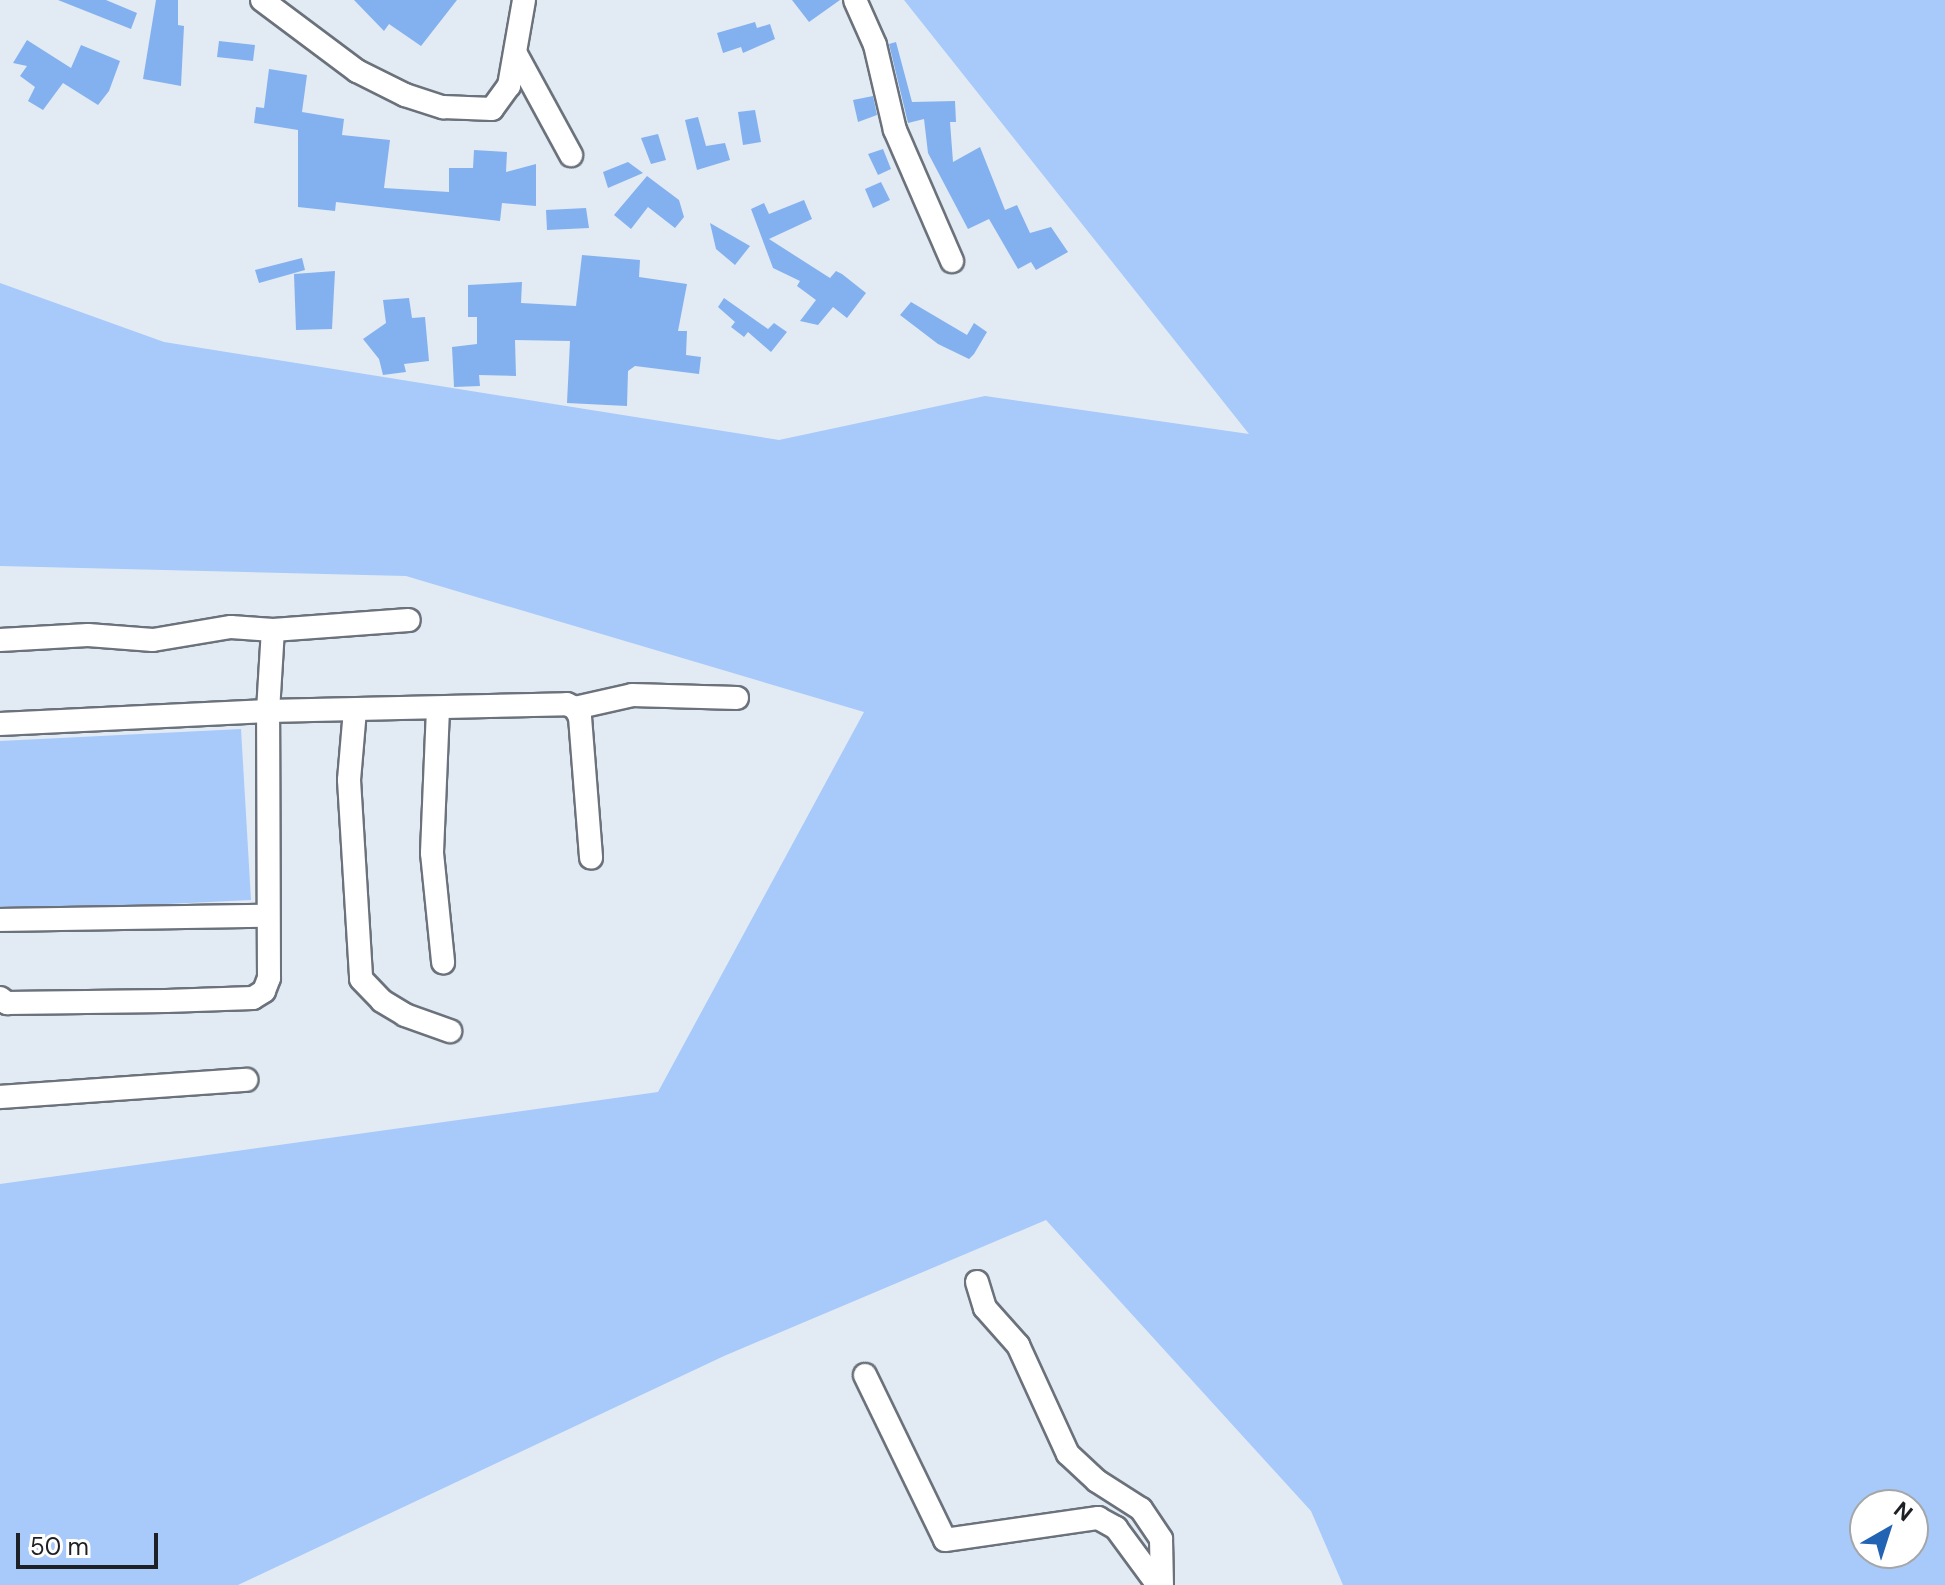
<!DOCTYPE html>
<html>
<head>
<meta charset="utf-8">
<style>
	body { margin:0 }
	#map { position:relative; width:1945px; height:1585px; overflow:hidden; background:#e2eaf4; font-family:"DM Sans",sans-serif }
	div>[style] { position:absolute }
	.green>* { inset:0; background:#a7cafa }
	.building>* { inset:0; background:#83b1ef }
	.roads { filter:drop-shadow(2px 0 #6b727b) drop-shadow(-2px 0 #6b727b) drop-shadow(0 2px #6b727b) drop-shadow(0 -2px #6b727b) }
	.minor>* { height:22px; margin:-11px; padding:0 11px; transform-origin:11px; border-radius:11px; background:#fff }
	span { translate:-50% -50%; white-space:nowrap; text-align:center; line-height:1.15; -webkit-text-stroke:8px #fff; paint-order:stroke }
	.north { position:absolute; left:1849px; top:1489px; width:80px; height:80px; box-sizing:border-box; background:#fff; border:2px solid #a5a6a7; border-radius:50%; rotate:39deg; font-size:22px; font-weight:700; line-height:32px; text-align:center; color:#1d2024 }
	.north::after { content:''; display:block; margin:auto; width:28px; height:36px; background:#2363b4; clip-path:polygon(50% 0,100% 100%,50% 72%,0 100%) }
	.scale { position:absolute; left:16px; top:1533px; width:142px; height:36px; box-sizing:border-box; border:4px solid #1d2024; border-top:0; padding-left:10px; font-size:24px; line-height:28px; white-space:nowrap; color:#1d2024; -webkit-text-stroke:6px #fff; paint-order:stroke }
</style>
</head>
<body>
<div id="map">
	<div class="green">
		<i style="clip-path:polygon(evenodd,904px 0,1945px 0,1945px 1585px,1343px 1585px,1311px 1511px,1046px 1220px,724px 1356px,238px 1585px,0 1585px,0 1184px,658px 1092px,864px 712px,406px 576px,0 566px,0 283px,164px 342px,779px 440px,985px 396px,1249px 434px,904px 0,1913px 1505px,1913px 1553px,1865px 1553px,1865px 1505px,1913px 1505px)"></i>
		<i style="clip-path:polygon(241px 729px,251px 900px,0 912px,0 741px)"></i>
	</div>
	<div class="building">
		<i style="clip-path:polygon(58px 0,106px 0,137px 13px,131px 29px)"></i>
		<i style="clip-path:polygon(156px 0,178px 0,178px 25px,184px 26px,181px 86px,143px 79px)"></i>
		<i style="clip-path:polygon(354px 0,457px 0,421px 46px,389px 24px,384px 31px)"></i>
		<i style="clip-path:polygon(792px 0,840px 0,809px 22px)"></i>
		<i style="clip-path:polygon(755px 22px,757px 28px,770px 24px,775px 39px,743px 53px,741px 47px,723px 53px,717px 33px)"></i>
		<i style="clip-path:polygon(27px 40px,71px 68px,81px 45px,120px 61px,109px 91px,98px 105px,63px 83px,43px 110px,28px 101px,35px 87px,20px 76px,27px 66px,13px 63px)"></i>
		<i style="clip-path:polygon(219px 41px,255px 45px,253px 61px,217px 57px)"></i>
		<i style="clip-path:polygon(896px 42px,912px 102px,955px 101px,956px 122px,950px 122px,953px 162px,980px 147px,1005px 210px,1017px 205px,1030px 233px,1051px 227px,1068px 252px,1036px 270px,1031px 262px,1018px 269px,989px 219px,968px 229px,928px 153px,924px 119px,908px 123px,889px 44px)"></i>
		<i style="clip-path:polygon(269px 69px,307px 75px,302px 112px,344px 119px,342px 135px,390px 140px,384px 188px,449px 192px,449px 168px,473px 168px,474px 150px,507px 152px,506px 172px,536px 164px,536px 206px,502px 203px,500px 221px,336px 202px,335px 211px,298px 207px,298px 130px,254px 123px,256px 107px,264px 108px)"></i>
		<i style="clip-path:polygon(873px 96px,877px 115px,858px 122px,853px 100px)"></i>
		<i style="clip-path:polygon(755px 110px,761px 142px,743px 145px,738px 112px)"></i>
		<i style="clip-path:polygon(698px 117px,706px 146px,725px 143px,730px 160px,697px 170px,685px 120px)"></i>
		<i style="clip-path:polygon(658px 134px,666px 160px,651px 164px,641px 138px)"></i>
		<i style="clip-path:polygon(883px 149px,891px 169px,878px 175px,868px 154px)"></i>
		<i style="clip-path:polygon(628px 162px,643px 173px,608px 188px,603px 172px)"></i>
		<i style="clip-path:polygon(647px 176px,679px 200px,684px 217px,675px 228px,648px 207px,631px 229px,614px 215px)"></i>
		<i style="clip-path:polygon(881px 182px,890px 200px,873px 208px,865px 189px)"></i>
		<i style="clip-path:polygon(804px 200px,812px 219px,769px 239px,830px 278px,836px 271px,842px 274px,866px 293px,847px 318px,833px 307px,818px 325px,800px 321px,816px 300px,797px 286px,800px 281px,773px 268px,751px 209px,764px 203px,769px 214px)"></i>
		<i style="clip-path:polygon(586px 208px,589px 228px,547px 230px,546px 210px)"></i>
		<i style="clip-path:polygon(710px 223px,750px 246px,735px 265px,716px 249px)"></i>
		<i style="clip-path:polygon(582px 255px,640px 260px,639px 277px,687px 284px,678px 331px,687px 331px,686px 355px,701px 357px,699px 374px,635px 366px,628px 371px,627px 406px,567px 403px,570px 341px,515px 340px,516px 376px,479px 375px,480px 386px,454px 387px,452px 347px,477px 344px,477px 317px,468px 317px,468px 285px,522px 282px,521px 303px,576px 306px)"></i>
		<i style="clip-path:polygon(302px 258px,305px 270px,259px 283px,255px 270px)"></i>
		<i style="clip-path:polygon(335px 271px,332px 329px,296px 330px,294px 274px)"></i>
		<i style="clip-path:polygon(409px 298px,412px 318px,425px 317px,429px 361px,404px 364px,406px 372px,383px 375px,379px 359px,363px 339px,386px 323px,383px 300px)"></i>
		<i style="clip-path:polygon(724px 298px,768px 329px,774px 323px,787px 332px,771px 352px,748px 332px,744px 337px,731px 327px,735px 322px,718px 307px)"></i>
		<i style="clip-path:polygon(911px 302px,967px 335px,974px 323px,987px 332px,974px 354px,969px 359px,938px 344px,900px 315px)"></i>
	</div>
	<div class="roads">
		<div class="minor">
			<i style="left:262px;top:0;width:119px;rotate:36.8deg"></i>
			<i style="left:357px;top:71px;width:54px;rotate:26.6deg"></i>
			<i style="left:405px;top:95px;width:40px;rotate:18deg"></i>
			<i style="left:443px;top:107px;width:49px;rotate:2.3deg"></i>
			<i style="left:492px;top:109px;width:29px;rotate:-54deg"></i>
			<i style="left:509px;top:86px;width:87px;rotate:-80.1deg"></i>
			<i style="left:855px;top:0;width:49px;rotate:66deg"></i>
			<i style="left:875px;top:45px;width:87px;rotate:76.8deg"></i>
			<i style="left:895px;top:130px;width:143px;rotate:66.5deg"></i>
			<i style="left:517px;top:56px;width:113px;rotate:61.4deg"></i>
			<i style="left:0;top:640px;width:88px;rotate:-3.3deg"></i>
			<i style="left:88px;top:635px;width:65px;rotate:4.4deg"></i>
			<i style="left:153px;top:640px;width:79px;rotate:-9.5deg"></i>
			<i style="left:231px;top:627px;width:42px;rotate:4.1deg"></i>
			<i style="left:273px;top:630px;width:136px;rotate:-4.2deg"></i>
			<i style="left:575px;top:708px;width:10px;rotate:61deg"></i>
			<i style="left:580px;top:717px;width:141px;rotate:85.5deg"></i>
			<i style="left:438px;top:709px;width:144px;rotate:92.4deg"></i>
			<i style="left:432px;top:853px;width:110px;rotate:84.2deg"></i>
			<i style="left:355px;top:710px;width:70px;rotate:94.9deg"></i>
			<i style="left:349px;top:780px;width:199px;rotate:86.5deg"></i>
			<i style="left:361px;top:979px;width:30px;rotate:46deg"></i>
			<i style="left:382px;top:1001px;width:27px;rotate:31deg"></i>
			<i style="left:405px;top:1015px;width:48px;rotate:19.6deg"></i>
			<i style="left:0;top:724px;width:268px;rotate:-2.8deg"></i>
			<i style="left:268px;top:711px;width:299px;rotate:-1.3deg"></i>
			<i style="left:567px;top:704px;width:9px;rotate:27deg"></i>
			<i style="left:575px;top:708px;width:58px;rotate:-12.8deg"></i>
			<i style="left:632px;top:695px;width:105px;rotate:1.6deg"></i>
			<i style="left:0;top:920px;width:268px;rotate:-0.9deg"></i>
			<i style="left:0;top:998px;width:9px;rotate:36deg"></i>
			<i style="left:7px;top:1003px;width:159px;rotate:-0.7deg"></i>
			<i style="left:166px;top:1001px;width:87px;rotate:-2deg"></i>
			<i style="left:253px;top:998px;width:13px;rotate:-32deg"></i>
			<i style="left:264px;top:991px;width:14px;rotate:-69deg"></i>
			<i style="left:269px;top:978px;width:267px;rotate:-90.2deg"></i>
			<i style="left:268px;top:711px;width:81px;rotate:-86.5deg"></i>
			<i style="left:0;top:1097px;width:247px;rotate:-4deg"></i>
			<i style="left:977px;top:1282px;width:27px;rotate:73deg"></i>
			<i style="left:985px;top:1308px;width:50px;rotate:48.3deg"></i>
			<i style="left:1018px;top:1345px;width:120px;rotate:65.4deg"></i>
			<i style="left:1068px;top:1454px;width:40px;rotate:43deg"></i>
			<i style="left:1097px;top:1481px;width:52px;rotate:32.5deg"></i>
			<i style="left:1141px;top:1509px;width:36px;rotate:56deg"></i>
			<i style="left:1161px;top:1539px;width:46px;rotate:88.8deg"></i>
			<i style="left:865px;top:1375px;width:183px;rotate:64.1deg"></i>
			<i style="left:945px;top:1540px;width:155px;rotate:-8.2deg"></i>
			<i style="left:1098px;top:1518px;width:21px;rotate:29deg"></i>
			<i style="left:1116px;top:1528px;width:71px;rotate:53.6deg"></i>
		</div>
	</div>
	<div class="north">N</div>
	<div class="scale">50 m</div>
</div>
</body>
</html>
